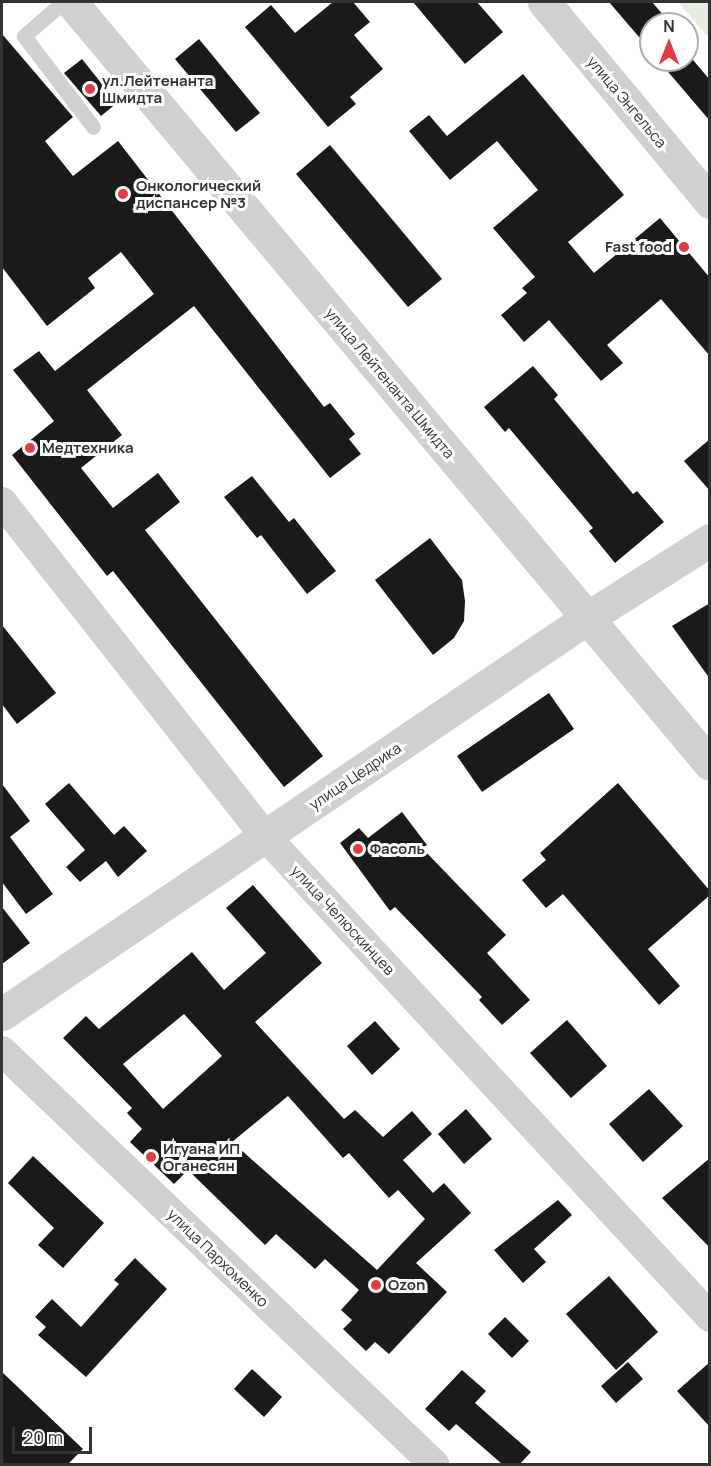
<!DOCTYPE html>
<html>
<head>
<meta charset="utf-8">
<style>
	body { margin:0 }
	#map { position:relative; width:711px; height:1466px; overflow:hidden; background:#fff; font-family:Manrope,sans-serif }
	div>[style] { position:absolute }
	.green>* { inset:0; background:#e6ecdf }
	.building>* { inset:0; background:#1a1a1a }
	.service>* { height:15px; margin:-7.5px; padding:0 7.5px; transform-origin:7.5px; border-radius:7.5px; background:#d0d0d0 }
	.minor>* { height:30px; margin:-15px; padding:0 15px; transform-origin:15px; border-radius:15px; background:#d0d0d0 }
	.tertiary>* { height:33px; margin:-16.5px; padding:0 16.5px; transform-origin:16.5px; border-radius:16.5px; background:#d0d0d0 }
	.dots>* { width:16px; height:16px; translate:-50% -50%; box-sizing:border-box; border:3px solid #fff; border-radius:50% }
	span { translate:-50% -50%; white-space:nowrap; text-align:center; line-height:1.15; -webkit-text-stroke:6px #fff; paint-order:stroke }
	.poi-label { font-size:15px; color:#333; font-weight:700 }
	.left { translate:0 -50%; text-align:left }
	.right { translate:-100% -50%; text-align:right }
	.street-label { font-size:15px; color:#333 }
	.frame { position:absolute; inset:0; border:3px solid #333; pointer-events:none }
	.north { position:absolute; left:639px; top:12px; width:60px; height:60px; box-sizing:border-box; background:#fff; border:2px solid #adadad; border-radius:50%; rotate:0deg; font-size:16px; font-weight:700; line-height:24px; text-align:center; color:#333 }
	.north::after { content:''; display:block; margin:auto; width:21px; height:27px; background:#e63946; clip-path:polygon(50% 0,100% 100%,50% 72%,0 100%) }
	.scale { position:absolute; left:12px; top:1427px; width:80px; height:27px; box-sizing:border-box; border:3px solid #333; border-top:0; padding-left:8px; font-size:18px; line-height:21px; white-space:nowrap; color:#333; -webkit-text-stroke:4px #fff; paint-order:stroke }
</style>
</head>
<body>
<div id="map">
	<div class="green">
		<i style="clip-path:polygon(678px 2px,709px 2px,709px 38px)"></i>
	</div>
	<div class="building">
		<i style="clip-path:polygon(333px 2px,353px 2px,370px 22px,354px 35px,383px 69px,350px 97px,356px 104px,328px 127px,245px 27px,271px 5px,295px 33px)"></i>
		<i style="clip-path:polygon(413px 2px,477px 2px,503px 32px,465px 64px)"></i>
		<i style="clip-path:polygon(609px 2px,652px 2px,671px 24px,651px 24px,651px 51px)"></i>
		<i style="clip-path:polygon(2px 34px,73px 117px,45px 141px,73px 176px,118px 141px,324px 407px,330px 403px,355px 434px,349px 439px,361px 454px,330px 478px,194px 306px,87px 390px,122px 435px,81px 468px,113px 508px,158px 473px,180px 502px,145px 530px,323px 756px,284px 787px,113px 571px,107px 576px,12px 455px,54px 421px,13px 370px,39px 351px,55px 371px,154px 294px,121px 252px,88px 278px,95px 288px,47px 326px,2px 267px)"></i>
		<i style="clip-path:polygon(199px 39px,260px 113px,236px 132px,175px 59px)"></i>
		<i style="clip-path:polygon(687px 53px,710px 80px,710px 121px,658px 60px,687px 60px)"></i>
		<i style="clip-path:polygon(82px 59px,117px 103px,101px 116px,64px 73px)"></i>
		<i style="clip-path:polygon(523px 74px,624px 195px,568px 242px,594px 273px,660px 218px,710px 278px,710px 356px,661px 299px,607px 345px,623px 363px,601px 381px,549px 320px,524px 342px,501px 315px,527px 293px,522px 288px,535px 277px,493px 228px,538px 190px,497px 141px,450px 180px,409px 131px,429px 115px,447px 136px)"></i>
		<i style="clip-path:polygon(330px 145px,442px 279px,408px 307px,296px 174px)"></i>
		<i style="clip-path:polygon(533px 366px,558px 395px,554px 399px,633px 494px,637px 491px,664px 522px,615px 563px,589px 531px,593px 528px,509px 428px,505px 432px,484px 407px)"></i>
		<i style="clip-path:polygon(710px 439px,710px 491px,684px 461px)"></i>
		<i style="clip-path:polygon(252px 476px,289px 522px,294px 518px,336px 571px,307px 594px,261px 535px,257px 538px,224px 497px)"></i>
		<i style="clip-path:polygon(430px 538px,462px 580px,465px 601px,464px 621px,454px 638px,433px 655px,375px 580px)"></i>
		<i style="clip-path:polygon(710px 603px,710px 679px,672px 626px)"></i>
		<i style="clip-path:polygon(2px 625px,56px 693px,17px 724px,2px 704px)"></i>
		<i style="clip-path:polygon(549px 693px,574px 729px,482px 792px,457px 756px)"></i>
		<i style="clip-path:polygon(69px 783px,114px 835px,124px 826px,147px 851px,118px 877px,106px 861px,80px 882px,66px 867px,85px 850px,45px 804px)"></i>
		<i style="clip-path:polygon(618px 783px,710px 891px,710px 895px,648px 949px,680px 986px,659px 1005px,563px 894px,546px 908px,522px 880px,546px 860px,540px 853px)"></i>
		<i style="clip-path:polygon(2px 784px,30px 821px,10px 837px,53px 894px,26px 914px,2px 882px)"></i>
		<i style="clip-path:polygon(402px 812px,427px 845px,422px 848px,506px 935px,487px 953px,530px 1000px,502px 1025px,479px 1000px,482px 997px,395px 907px,390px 911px,340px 843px,359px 828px,368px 838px)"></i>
		<i style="clip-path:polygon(evenodd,253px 885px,322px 963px,255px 1022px,344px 1119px,355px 1110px,383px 1137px,412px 1111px,432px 1134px,403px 1160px,433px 1193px,444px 1183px,471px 1213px,416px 1263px,447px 1292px,389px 1354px,375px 1342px,366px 1351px,343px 1329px,352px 1320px,341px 1310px,359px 1290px,325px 1259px,315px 1269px,276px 1234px,265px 1245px,188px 1170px,174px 1184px,130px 1142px,142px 1129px,127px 1113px,132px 1108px,63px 1038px,86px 1016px,99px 1029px,192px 952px,224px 990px,266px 953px,226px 908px,253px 885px,184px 1014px,222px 1056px,163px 1109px,123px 1064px,184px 1014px,253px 885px,288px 1096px,343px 1158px,349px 1153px,389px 1198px,398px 1190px,425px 1219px,377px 1270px,232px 1142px,288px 1096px)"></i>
		<i style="clip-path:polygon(2px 907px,30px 943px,2px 964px)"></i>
		<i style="clip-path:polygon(567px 1020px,607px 1066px,571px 1098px,530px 1053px)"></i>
		<i style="clip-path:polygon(375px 1021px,400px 1049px,372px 1075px,347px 1046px)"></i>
		<i style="clip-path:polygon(649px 1089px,683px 1126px,643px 1162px,609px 1124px)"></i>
		<i style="clip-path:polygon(466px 1109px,492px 1139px,464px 1164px,438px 1134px)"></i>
		<i style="clip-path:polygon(33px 1156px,104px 1223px,63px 1268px,38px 1245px,54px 1228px,8px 1183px)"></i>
		<i style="clip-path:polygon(710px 1158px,710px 1248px,662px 1198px)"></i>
		<i style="clip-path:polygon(558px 1200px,572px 1215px,534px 1249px,546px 1262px,523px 1283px,494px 1250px)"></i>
		<i style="clip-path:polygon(135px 1258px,167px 1289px,86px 1377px,38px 1335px,46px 1327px,35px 1317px,52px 1299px,81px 1327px,119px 1284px,114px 1280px)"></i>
		<i style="clip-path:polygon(609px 1276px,658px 1332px,616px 1370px,566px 1314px)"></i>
		<i style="clip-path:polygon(505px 1317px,529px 1341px,512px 1358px,488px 1334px)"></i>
		<i style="clip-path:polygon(628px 1362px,643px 1379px,616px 1403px,601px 1386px)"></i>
		<i style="clip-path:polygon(710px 1362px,710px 1427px,677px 1391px)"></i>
		<i style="clip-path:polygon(252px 1369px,282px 1397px,264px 1417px,234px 1389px)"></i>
		<i style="clip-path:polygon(462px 1370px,486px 1391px,475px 1403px,531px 1452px,520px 1464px,502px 1464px,456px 1424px,449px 1431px,425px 1409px)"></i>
		<i style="clip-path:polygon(2px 1372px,83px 1449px,68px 1464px,2px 1464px)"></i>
	</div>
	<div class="service">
		<i style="left:63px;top:2px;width:52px;rotate:138.9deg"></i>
		<i style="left:24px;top:36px;width:114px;rotate:52.8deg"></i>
	</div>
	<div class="minor">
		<i style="left:2px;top:502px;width:427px;rotate:51.8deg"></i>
		<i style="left:266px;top:837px;width:654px;rotate:47.23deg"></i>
		<i style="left:2px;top:1051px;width:598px;rotate:43.71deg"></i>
	</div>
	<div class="tertiary">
		<i style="left:71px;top:2px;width:994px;rotate:50.02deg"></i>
		<i style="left:544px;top:2px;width:260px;rotate:50.3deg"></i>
		<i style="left:2px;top:1014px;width:706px;rotate:-34.09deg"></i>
		<i style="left:587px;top:618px;width:146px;rotate:-32.4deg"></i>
	</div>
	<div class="dots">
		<i style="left:90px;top:89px;background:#e63946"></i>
		<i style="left:123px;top:194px;background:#e63946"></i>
		<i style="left:684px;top:247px;background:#e63946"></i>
		<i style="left:30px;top:448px;background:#e63946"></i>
		<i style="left:358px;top:849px;background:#e63946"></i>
		<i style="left:151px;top:1157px;background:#e63946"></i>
		<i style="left:376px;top:1285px;background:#e63946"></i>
	</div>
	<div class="poi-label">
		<span class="left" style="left:102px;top:89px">ул.Лейтенанта<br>Шмидта</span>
		<span class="left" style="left:136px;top:194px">Онкологический<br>диспансер №3</span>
		<span class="right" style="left:672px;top:247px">Fast food</span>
		<span class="left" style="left:42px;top:448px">Медтехника</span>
		<span class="left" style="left:370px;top:849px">Фасоль</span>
		<span class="left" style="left:163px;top:1157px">Игуана ИП<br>Оганесян</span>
		<span class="left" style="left:388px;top:1285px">Ozon</span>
	</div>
	<div class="street-label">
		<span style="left:627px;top:102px;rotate:50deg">улица Энгельса</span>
		<span style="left:390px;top:383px;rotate:50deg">улица Лейтенанта Шмидта</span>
		<span style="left:355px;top:776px;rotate:-34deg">улица Цедрика</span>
		<span style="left:343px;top:920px;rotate:47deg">улица Челюскинцев</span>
		<span style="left:218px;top:1258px;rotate:44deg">улица Пархоменко</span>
	</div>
	<div class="frame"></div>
	<div class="north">N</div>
	<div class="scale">20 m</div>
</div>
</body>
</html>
